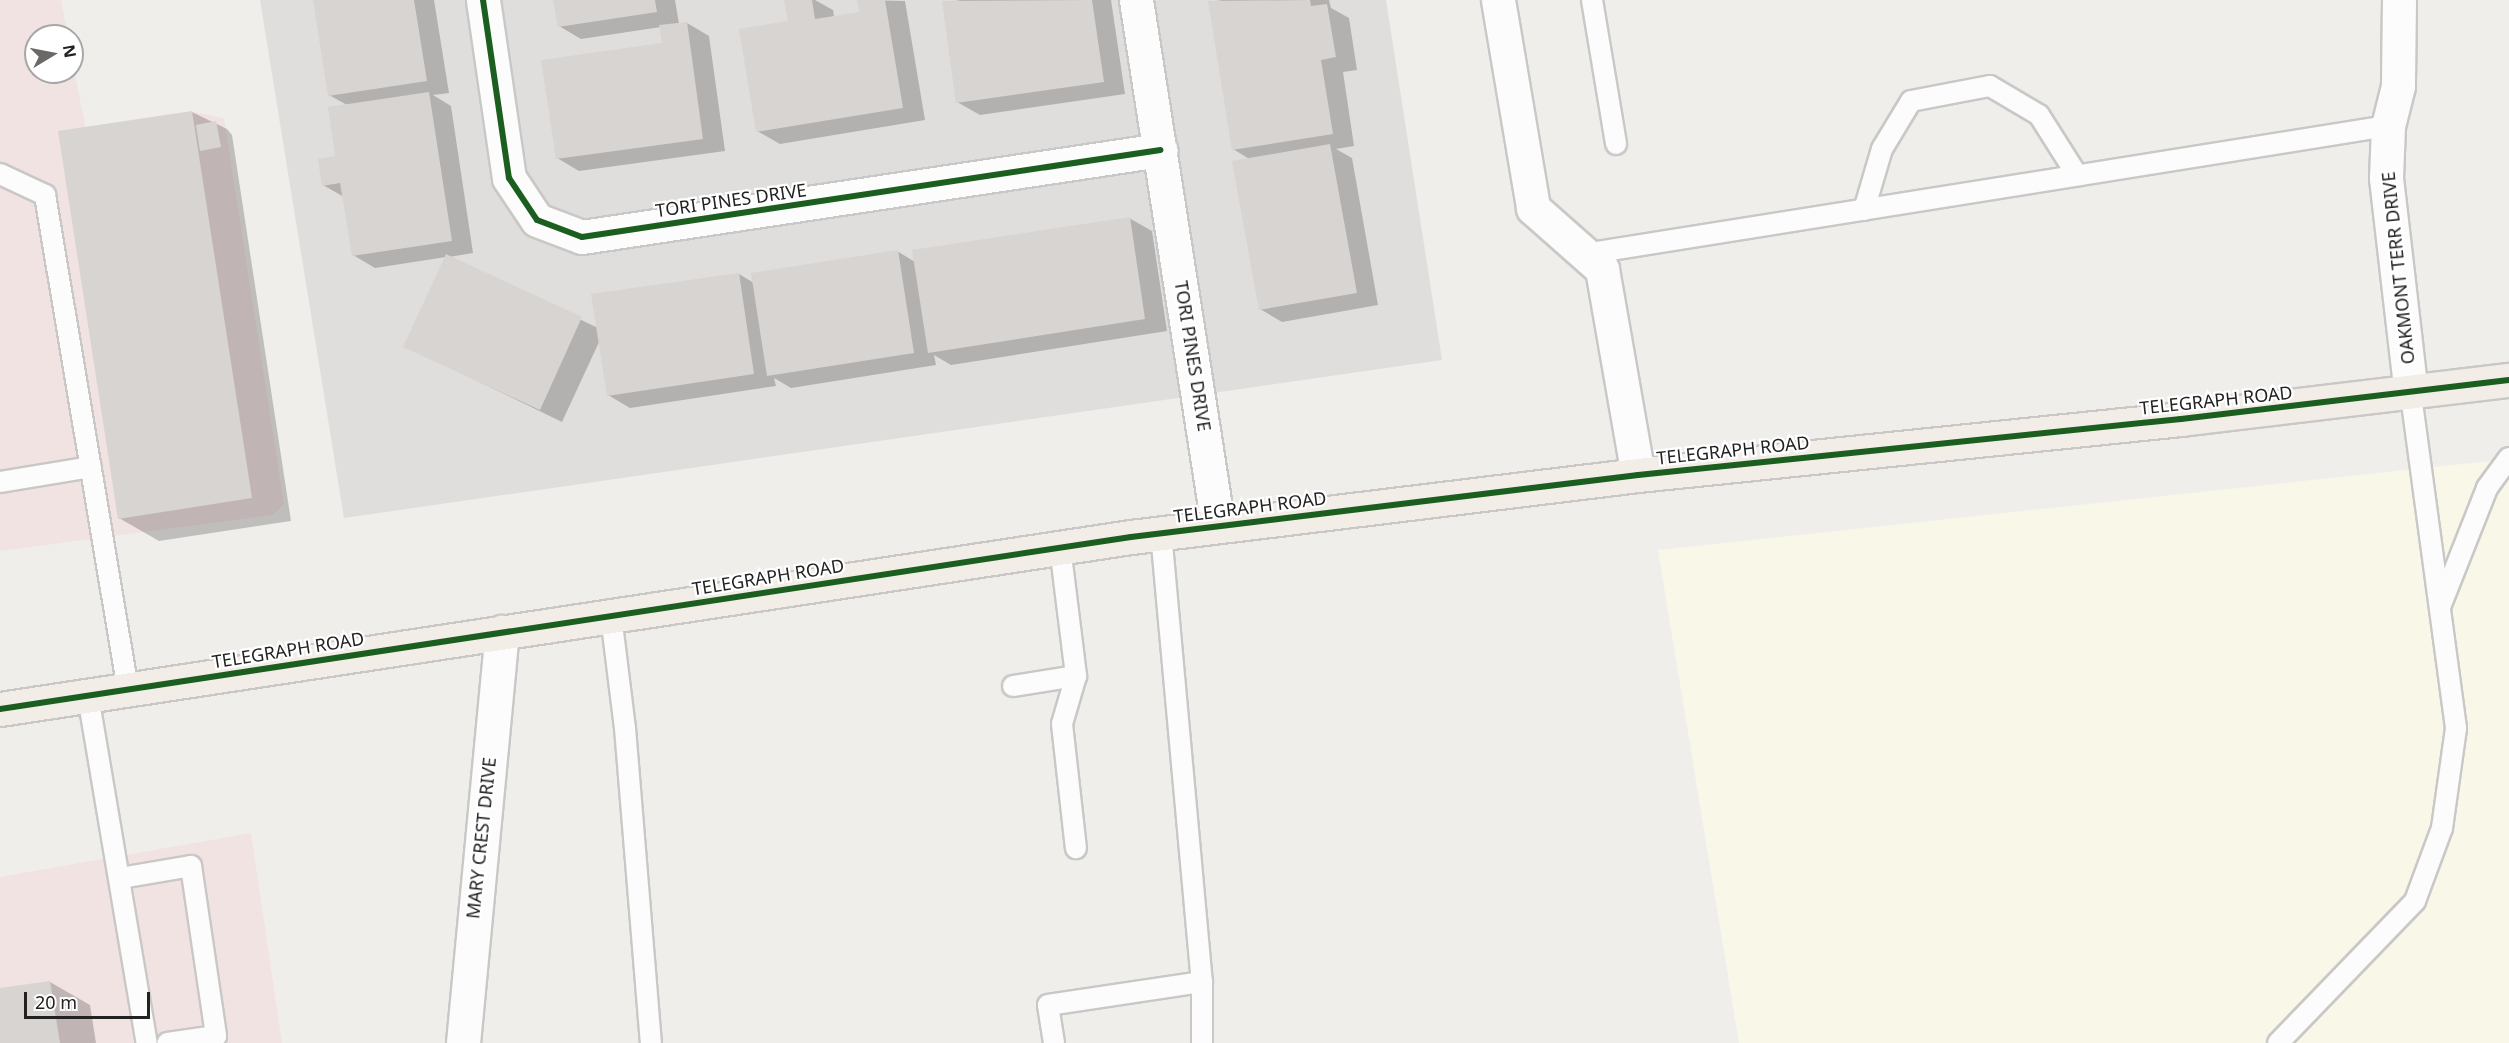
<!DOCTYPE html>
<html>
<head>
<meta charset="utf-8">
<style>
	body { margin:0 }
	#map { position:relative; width:2509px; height:1043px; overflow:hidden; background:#f0eeeb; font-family:"Noto Sans",sans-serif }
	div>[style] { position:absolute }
	.residential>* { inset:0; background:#dfdedc }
	.commercial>* { inset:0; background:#f1e3e1 }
	.education>* { inset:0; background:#f8f7e8 }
	.shadow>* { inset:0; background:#0003 }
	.building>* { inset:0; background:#d7d4d2 }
	.roads { filter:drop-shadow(2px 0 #c9c8c7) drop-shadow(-2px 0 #c9c8c7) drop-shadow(0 2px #c9c8c7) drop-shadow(0 -2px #c9c8c7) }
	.service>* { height:20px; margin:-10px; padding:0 10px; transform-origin:10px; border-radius:10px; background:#fdfcfc }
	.minor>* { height:33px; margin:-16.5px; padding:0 16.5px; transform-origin:16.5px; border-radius:16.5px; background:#fdfcfc }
	.primary>* { height:33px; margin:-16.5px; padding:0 16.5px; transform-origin:16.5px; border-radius:16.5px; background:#f3ede7 }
	.cycleway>* { height:6px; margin:-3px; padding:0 3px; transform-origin:3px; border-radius:3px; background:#1b5e20 }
	span { translate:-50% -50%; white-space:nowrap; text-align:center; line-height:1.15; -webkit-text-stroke:4.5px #fff; paint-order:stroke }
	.street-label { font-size:18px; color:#222 }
	.north { position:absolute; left:24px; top:24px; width:60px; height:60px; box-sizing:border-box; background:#fff; border:2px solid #a7a7a7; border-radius:50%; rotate:80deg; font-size:16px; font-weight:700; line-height:24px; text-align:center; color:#222 }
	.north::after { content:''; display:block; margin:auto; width:21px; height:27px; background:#6a6968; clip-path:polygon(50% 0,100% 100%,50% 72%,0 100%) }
	.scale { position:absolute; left:24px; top:992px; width:126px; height:27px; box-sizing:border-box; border:3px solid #222; border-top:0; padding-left:8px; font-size:18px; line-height:21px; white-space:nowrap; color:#222; -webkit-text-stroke:4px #fff; paint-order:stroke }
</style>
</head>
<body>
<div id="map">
	<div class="residential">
		<i style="clip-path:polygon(260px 0,1386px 0,1442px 360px,344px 518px)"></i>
	</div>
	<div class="commercial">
		<i style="clip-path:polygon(0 0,61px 0,68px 36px,36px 36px,36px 72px,72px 72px,72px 59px,86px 130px,195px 112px,224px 118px,284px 504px,273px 515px,0 551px)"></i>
		<i style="clip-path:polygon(251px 833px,282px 1043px,0 1043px,0 877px)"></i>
	</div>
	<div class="education">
		<i style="clip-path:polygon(2509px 459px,2509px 1043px,1739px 1043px,1658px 550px)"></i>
	</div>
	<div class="shadow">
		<i style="clip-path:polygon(314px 0,434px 0,449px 93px,433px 95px,451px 106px,473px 253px,449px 257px,598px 328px,739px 274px,754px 283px,897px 251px,915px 262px,1129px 218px,1152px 231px,1167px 331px,951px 365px,934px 355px,936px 365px,791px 388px,774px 378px,776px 386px,630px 408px,608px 395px,600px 340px,562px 422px,405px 346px,446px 257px,375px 268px,353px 255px,344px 197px,323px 185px,337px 157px,347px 105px,329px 95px)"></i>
		<i style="clip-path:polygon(555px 0,675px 0,679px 24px,687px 23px,709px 36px,725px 151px,579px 171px,557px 158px,663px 44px,661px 27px,581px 39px,559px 26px)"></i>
		<i style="clip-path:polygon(794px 0,815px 0,833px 10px,834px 17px,861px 13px,859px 0,905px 1px,925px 120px,780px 144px,757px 131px)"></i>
		<i style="clip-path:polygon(961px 0,1111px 0,1125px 94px,980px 115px,957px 102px,943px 3px)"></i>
		<i style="clip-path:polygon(1223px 0,1329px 0,1331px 8px,1349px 18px,1357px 70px,1343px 72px,1354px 146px,1336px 149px,1352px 158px,1378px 305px,1282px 322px,1260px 309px,1251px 160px,1233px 149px,1209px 2px)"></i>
		<i style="clip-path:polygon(192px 112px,227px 129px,232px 135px,291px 521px,159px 541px,119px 518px)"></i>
		<i style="clip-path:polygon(50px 982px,90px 1005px,96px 1043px,0 1043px,0 990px)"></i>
	</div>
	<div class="building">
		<i style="clip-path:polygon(313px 0,414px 0,427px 81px,328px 96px)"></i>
		<i style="clip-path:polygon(553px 0,655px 0,657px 12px,558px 27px)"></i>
		<i style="clip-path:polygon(784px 0,812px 0,815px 19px,859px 12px,857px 0,885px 0,903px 108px,756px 132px,739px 29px,788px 21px)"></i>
		<i style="clip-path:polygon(1092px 0,1104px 82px,956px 103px,942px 1px)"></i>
		<i style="clip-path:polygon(1310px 0,1311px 6px,1327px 4px,1336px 57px,1321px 60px,1333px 134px,1232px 150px,1208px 1px)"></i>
		<i style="clip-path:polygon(687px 22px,703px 139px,556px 159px,541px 60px,662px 43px,659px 25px)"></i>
		<i style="clip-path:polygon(429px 92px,452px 241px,352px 256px,340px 183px,322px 186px,318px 159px,335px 156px,328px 107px)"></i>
		<i style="clip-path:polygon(192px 111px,252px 498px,118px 519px,58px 131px)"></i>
		<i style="clip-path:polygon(216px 121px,221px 147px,200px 151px,196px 125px)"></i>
		<i style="clip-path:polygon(1330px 144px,1357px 293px,1259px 310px,1232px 161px)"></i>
		<i style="clip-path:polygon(1130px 217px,1145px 319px,928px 353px,912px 250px)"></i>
		<i style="clip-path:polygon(898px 250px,914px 353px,767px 376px,751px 273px)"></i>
		<i style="clip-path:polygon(446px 254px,582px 317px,540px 410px,403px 347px)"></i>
		<i style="clip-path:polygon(739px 273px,754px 374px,607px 396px,591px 294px)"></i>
		<i style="clip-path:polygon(50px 981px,60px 1043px,0 1043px,0 988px)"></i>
	</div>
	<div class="roads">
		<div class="service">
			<i style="left:1592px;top:0;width:146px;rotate:80.5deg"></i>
			<i style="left:0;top:174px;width:50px;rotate:25deg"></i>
			<i style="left:45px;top:195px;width:502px;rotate:80.48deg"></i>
			<i style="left:1864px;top:210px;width:64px;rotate:-73.6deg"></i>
			<i style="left:1882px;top:149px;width:56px;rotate:-58.9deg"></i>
			<i style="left:1911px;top:101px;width:80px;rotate:-10.8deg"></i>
			<i style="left:1990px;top:86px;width:57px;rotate:30.6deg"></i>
			<i style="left:2039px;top:115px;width:71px;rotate:57.7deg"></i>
			<i style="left:1585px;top:254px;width:813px;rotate:-9.06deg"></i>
			<i style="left:0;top:482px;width:92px;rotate:-9.4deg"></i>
			<i style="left:1161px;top:533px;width:451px;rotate:84.8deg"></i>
			<i style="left:1202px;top:982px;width:61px;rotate:90deg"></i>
			<i style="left:1060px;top:547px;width:130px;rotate:82.9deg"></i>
			<i style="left:1076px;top:676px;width:50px;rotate:106.3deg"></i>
			<i style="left:1062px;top:724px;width:125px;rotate:83.6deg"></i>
			<i style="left:2440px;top:607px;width:128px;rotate:-68.4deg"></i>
			<i style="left:2487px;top:488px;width:37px;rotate:-54deg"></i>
			<i style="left:611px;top:616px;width:113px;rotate:82.9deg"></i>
			<i style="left:625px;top:728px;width:316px;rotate:85.3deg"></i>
			<i style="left:1013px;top:686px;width:64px;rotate:-9deg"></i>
			<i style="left:88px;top:696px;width:352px;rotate:80.4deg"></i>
			<i style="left:121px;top:878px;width:71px;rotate:-9.7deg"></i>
			<i style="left:191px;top:866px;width:172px;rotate:81.6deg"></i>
			<i style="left:216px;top:1036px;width:49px;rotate:171.9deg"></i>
			<i style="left:1054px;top:1043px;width:38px;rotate:-99deg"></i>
			<i style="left:1048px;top:1005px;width:156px;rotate:-8.5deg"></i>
			<i style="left:2278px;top:1043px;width:197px;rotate:-46deg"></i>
			<i style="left:2415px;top:901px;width:78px;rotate:-69.7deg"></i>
			<i style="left:2442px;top:828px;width:101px;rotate:-82deg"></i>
			<i style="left:2456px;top:728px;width:338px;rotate:-97.7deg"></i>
		</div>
		<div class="minor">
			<i style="left:483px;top:0;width:180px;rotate:81.7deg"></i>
			<i style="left:509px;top:178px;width:50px;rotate:56.3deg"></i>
			<i style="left:537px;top:220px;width:48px;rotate:20.7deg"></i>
			<i style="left:582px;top:237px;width:585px;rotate:-8.56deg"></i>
			<i style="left:1136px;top:0;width:532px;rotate:81.14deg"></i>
			<i style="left:1498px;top:0;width:211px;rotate:80.4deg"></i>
			<i style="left:1533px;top:208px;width:92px;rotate:41.5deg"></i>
			<i style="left:1602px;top:269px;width:209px;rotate:80.1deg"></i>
			<i style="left:2399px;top:0;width:86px;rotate:90.7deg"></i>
			<i style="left:2398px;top:86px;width:41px;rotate:104deg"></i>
			<i style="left:2388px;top:126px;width:52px;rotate:92.2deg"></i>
			<i style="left:2386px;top:178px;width:216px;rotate:83.4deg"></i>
			<i style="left:463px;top:1043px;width:413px;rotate:-84.6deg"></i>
		</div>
		<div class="primary">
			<i style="left:0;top:709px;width:1144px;rotate:-8.65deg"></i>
			<i style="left:1131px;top:537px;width:511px;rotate:-6.97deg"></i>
			<i style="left:1638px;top:475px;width:546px;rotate:-5.89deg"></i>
			<i style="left:2181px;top:419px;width:330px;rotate:-6.8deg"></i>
		</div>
	</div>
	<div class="cycleway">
		<i style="left:483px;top:0;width:180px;rotate:81.7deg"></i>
		<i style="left:509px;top:178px;width:50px;rotate:56.3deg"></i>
		<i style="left:537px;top:220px;width:48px;rotate:20.7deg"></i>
		<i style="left:582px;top:237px;width:585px;rotate:-8.56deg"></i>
		<i style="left:0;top:709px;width:1144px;rotate:-8.65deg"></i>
		<i style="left:1131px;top:537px;width:511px;rotate:-6.97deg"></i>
		<i style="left:1638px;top:475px;width:546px;rotate:-5.89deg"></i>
		<i style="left:2181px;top:419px;width:330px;rotate:-6.8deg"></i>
	</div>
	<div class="street-label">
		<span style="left:731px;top:200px;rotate:-8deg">TORI PINES DRIVE</span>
		<span style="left:2398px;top:268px;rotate:-96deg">OAKMONT TERR DRIVE</span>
		<span style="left:1193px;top:356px;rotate:81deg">TORI PINES DRIVE</span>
		<span style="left:2216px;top:400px;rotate:-6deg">TELEGRAPH ROAD</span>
		<span style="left:1733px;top:450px;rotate:-6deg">TELEGRAPH ROAD</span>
		<span style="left:1250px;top:507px;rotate:-7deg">TELEGRAPH ROAD</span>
		<span style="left:768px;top:577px;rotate:-9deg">TELEGRAPH ROAD</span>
		<span style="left:288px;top:650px;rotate:-9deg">TELEGRAPH ROAD</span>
		<span style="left:481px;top:838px;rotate:-84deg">MARY CREST DRIVE</span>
	</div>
	<div class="north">N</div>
	<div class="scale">20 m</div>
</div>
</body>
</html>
